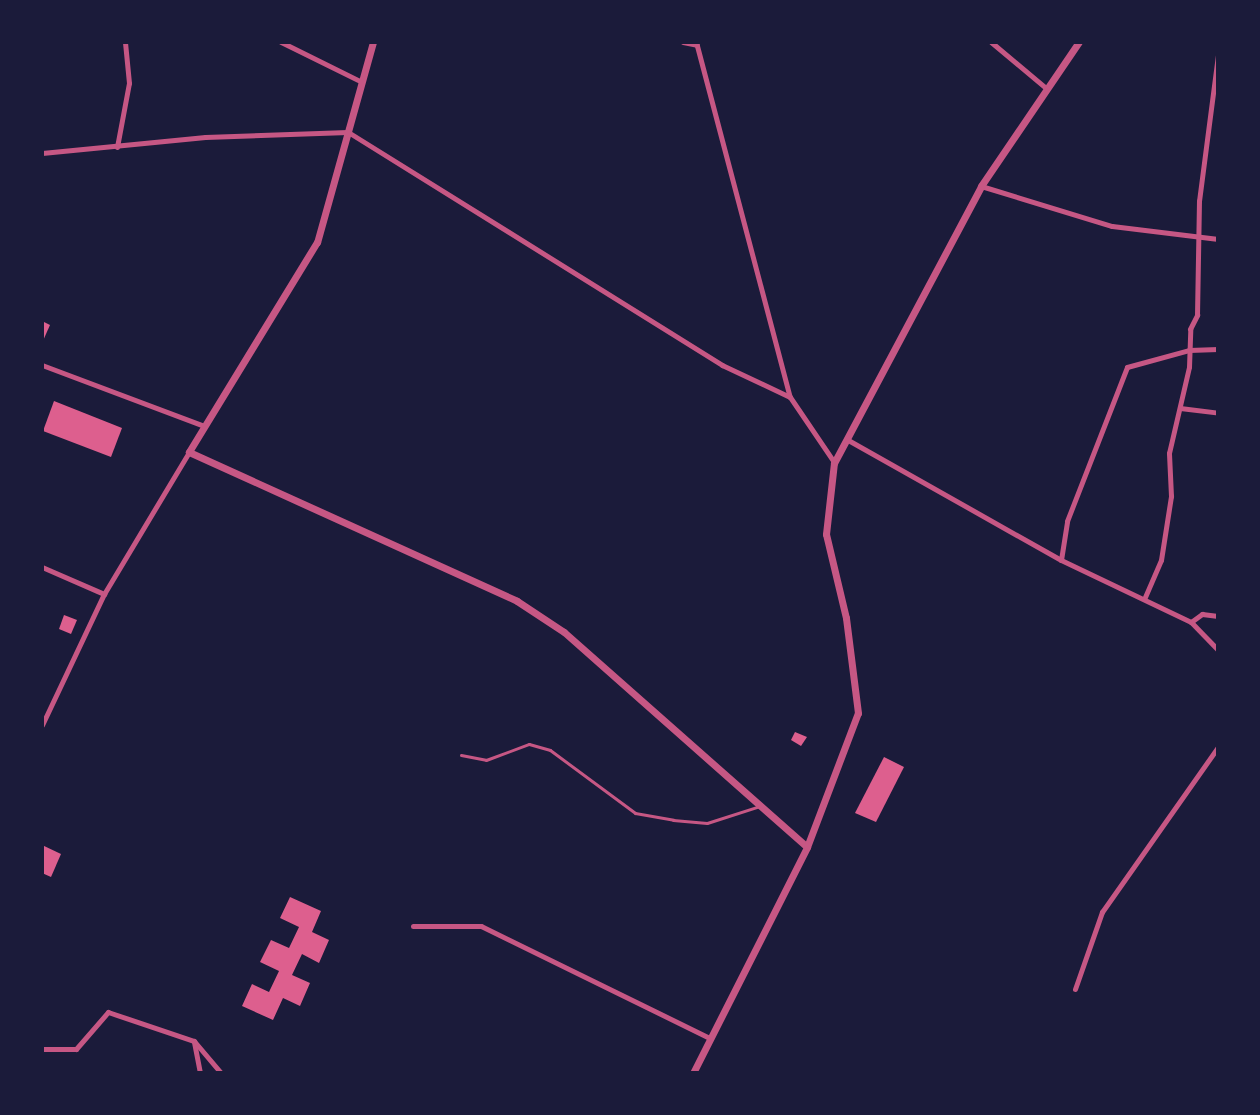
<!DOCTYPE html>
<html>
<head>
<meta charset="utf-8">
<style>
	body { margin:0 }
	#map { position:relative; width:1260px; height:1115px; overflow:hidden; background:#1b1b3a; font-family:Literata,serif }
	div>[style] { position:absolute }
	.building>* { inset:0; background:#dd5f8e }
	.service>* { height:3px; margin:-1.5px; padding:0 1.5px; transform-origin:1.5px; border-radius:1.5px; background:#c65784 }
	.minor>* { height:5px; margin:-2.5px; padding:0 2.5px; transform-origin:2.5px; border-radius:2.5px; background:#c65784 }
	.tertiary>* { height:7px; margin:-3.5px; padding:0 3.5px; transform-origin:3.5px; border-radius:3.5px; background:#c65784 }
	span { translate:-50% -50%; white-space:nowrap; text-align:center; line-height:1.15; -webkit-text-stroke:8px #1b1b3a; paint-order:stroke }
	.frame { position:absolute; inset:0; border:44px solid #1b1b3a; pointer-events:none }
</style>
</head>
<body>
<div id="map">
	<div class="building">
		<i style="clip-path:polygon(42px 321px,50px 325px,42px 343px)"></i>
		<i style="clip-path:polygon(54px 401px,122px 428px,111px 457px,43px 431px)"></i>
		<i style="clip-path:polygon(64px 615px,77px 620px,71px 634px,59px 629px)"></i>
		<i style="clip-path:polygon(795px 732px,807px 737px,801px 746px,791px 740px)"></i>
		<i style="clip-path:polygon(884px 757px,904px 767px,876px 822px,855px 813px)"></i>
		<i style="clip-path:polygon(42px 845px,61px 854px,51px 877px,42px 873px)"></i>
		<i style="clip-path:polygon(290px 897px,321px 911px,312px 932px,329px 940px,319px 963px,302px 954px,292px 975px,310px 983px,300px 1006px,283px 998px,273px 1020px,242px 1006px,252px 984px,269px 992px,279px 971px,260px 962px,271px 940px,289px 948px,299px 927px,280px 918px)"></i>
	</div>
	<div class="service">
		<i style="left:461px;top:755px;width:25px;rotate:11deg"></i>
		<i style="left:486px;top:760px;width:46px;rotate:-20.4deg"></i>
		<i style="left:529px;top:744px;width:22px;rotate:16deg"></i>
		<i style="left:550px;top:750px;width:106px;rotate:36.5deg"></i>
		<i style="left:635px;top:813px;width:39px;rotate:10deg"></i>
		<i style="left:673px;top:820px;width:34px;rotate:5deg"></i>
		<i style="left:707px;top:823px;width:56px;rotate:-17.8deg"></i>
	</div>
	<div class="minor">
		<i style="left:281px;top:42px;width:90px;rotate:26.3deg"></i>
		<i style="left:683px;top:42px;width:14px;rotate:12deg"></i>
		<i style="left:696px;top:42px;width:367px;rotate:75.2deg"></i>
		<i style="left:790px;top:397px;width:78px;rotate:55.9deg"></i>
		<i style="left:991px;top:42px;width:73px;rotate:40deg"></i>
		<i style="left:117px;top:147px;width:65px;rotate:-79.4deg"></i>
		<i style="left:129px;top:83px;width:41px;rotate:-95.6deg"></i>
		<i style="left:42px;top:153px;width:164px;rotate:-5.6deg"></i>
		<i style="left:205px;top:137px;width:143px;rotate:-2deg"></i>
		<i style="left:348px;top:132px;width:441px;rotate:31.9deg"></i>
		<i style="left:722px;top:365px;width:75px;rotate:25.2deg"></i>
		<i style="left:981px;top:186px;width:137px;rotate:17deg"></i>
		<i style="left:1112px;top:226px;width:107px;rotate:7deg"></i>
		<i style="left:42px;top:365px;width:173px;rotate:20.6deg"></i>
		<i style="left:1180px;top:408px;width:38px;rotate:7deg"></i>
		<i style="left:848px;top:440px;width:244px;rotate:29.4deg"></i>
		<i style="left:1061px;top:560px;width:144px;rotate:25.5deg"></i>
		<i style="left:1191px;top:622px;width:39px;rotate:46deg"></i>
		<i style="left:1061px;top:560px;width:39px;rotate:-81deg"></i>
		<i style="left:1067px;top:521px;width:165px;rotate:-68.7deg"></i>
		<i style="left:1127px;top:367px;width:64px;rotate:-15.3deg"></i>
		<i style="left:1189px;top:350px;width:29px;rotate:-2deg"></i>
		<i style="left:42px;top:567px;width:68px;rotate:23.5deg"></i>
		<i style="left:1145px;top:597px;width:40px;rotate:-66.6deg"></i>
		<i style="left:1161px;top:560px;width:65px;rotate:-81.1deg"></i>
		<i style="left:1171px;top:496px;width:43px;rotate:-92.7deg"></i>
		<i style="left:1169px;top:453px;width:88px;rotate:-76.9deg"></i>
		<i style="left:1189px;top:367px;width:38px;rotate:-88deg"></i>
		<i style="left:1190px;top:329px;width:16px;rotate:-63deg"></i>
		<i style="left:1197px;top:315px;width:114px;rotate:-89deg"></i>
		<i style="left:1199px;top:201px;width:148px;rotate:-82.6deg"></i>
		<i style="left:1191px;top:622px;width:14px;rotate:-36deg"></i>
		<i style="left:1202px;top:614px;width:16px;rotate:7deg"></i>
		<i style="left:42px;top:725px;width:145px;rotate:-64.7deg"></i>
		<i style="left:104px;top:594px;width:165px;rotate:-59.1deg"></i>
		<i style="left:413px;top:926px;width:68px"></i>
		<i style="left:481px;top:926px;width:255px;rotate:26.1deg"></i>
		<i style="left:1075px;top:989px;width:82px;rotate:-70.7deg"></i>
		<i style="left:1102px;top:912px;width:202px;rotate:-54.9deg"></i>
		<i style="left:194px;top:1042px;width:32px;rotate:79deg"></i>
		<i style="left:42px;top:1049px;width:34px"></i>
		<i style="left:76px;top:1049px;width:49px;rotate:-49.1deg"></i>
		<i style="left:108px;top:1012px;width:91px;rotate:18.6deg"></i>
		<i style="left:194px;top:1041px;width:42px;rotate:49.8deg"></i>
	</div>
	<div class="tertiary">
		<i style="left:373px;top:42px;width:208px;rotate:105.6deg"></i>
		<i style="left:317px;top:242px;width:246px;rotate:121.4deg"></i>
		<i style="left:189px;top:452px;width:360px;rotate:24.4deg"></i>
		<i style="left:517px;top:601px;width:56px;rotate:33.4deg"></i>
		<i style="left:564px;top:632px;width:324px;rotate:41.5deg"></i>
		<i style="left:693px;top:1073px;width:253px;rotate:-63.2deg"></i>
		<i style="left:807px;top:847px;width:143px;rotate:-69.2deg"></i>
		<i style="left:858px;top:713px;width:96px;rotate:-97.2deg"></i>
		<i style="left:846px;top:618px;width:86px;rotate:-103.4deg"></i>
		<i style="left:826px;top:534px;width:71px;rotate:-83.6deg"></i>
		<i style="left:834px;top:463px;width:314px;rotate:-62deg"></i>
		<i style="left:981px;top:186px;width:174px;rotate:-55.8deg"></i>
	</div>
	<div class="frame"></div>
</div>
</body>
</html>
